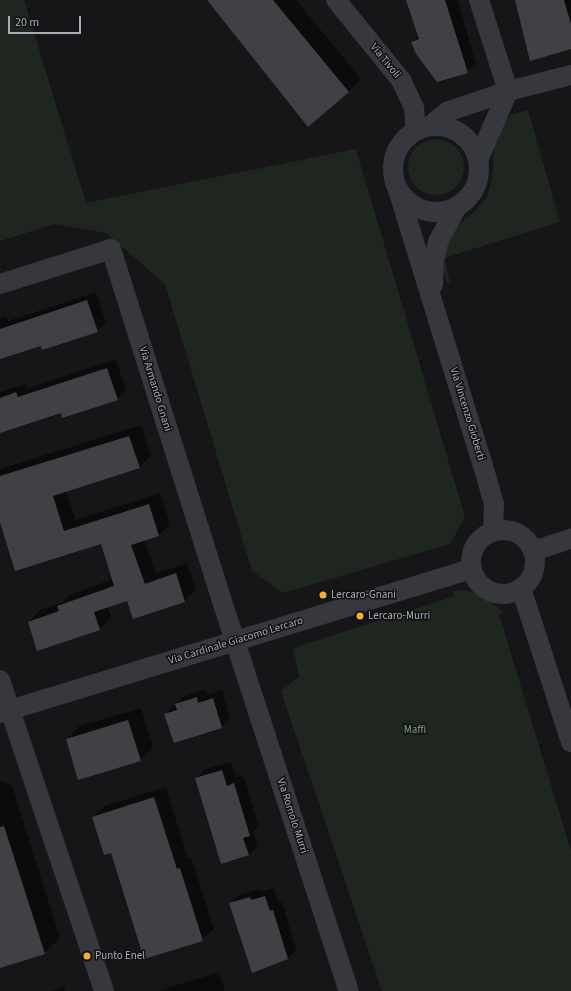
<!DOCTYPE html>
<html>
<head>
<meta charset="utf-8">
<style>
	body { margin:0 }
	#map { position:relative; width:571px; height:991px; overflow:hidden; background:#161618; font-family:"Source Sans 3",sans-serif }
	div>[style] { position:absolute }
	.green>* { inset:0; background:#1e261f }
	.round { border-radius:50% }
	.shadow>* { inset:0; background:#0007 }
	.building>* { inset:0; background:#404145 }
	.minor>* { height:20px; margin:-10px; padding:0 10px; transform-origin:10px; border-radius:10px; background:#37383d }
	.minor>.ring { margin:-10px; padding:0; box-sizing:content-box; background:none; border:20px solid #37383d; border-radius:50% }
	.dots>* { width:11px; height:11px; translate:-50% -50%; box-sizing:border-box; border:2px solid #111113; border-radius:50% }
	span { translate:-50% -50%; white-space:nowrap; text-align:center; line-height:1.15; -webkit-text-stroke:3px #111113; paint-order:stroke }
	.street-label { font-size:11px; color:#a8adb8 }
	.poi-label { font-size:11px; color:#a8adb8 }
	.left { translate:0 -50%; text-align:left }
	.park-label { font-size:11px; color:#7fa381 }
	.scale { position:absolute; left:8px; top:16px; width:73px; height:18px; box-sizing:border-box; border:2px solid #a8adb8; border-top:0; padding-left:5px; font-size:12px; line-height:14px; white-space:nowrap; color:#a8adb8; -webkit-text-stroke:3px #111113; paint-order:stroke }
</style>
</head>
<body>
<div id="map">
	<div class="green">
		<i style="clip-path:polygon(0 0,24px 0,86px 203px,356px 149px,465px 517px,450px 544px,283px 593px,252px 571px,165px 284px,106px 233px,55px 224px,0 241px)"></i>
		<i style="clip-path:polygon(528px 110px,560px 222px,444px 258px,450px 282px,447px 283px,440px 260px,456px 226px,474px 212px,487px 197px,492px 180px,494px 147px,504px 123px,510px 115px)"></i>
		<i class="round" style="left:408px;top:139px;width:56px;height:56px"></i>
		<i style="clip-path:polygon(464px 590px,481px 595px,504px 612px,499px 614px,571px 851px,571px 991px,382px 991px,281px 691px,299px 677px,293px 648px,455px 596px,453px 591px)"></i>
	</div>
	<div class="shadow">
		<i style="clip-path:polygon(208px 0,296px 0,361px 79px,348px 92px)"></i>
		<i style="clip-path:polygon(407px 0,458px 0,476px 64px,467px 72px,412px 42px,419px 35px)"></i>
		<i style="clip-path:polygon(516px 0,571px 0,571px 48px)"></i>
		<i style="clip-path:polygon(96px 292px,106px 323px,97px 331px,41px 345px,0 358px,0 318px,6px 316px,8px 321px)"></i>
		<i style="clip-path:polygon(116px 359px,126px 391px,117px 399px,61px 412px,0 432px,0 392px,25px 384px,26px 389px)"></i>
		<i style="clip-path:polygon(141px 425px,151px 456px,139px 467px,66px 491px,75px 520px,160px 493px,170px 524px,159px 535px,144px 540px,156px 573px,187px 563px,196px 589px,184px 601px,127px 600px,108px 606px,111px 618px,100px 629px,29px 622px,40px 610px,62px 603px,70px 595px,113px 579px,101px 543px,0 518px,0 469px)"></i>
		<i style="clip-path:polygon(206px 689px,207px 695px,222px 690px,230px 719px,222px 727px,165px 714px,185px 696px)"></i>
		<i style="clip-path:polygon(141px 708px,153px 747px,140px 760px,67px 739px,79px 726px)"></i>
		<i style="clip-path:polygon(231px 762px,236px 777px,243px 775px,259px 826px,253px 832px,258px 846px,249px 855px,196px 778px,205px 769px)"></i>
		<i style="clip-path:polygon(0 780px,12px 786px,60px 938px,44px 953px,0 967px)"></i>
		<i style="clip-path:polygon(166px 787px,188px 859px,191px 857px,214px 929px,202px 940px,111px 852px,93px 817px,104px 806px)"></i>
		<i style="clip-path:polygon(274px 888px,278px 903px,282px 902px,296px 950px,287px 959px,230px 903px,239px 895px,259px 889px,260px 892px)"></i>
		<i style="clip-path:polygon(219px 972px,225px 991px,158px 991px)"></i>
		<i style="clip-path:polygon(64px 986px,65px 991px,50px 991px)"></i>
	</div>
	<div class="building">
		<i style="clip-path:polygon(207px 0,273px 0,349px 92px,308px 127px)"></i>
		<i style="clip-path:polygon(406px 0,445px 0,468px 73px,437px 82px,416px 54px,411px 42px,419px 39px)"></i>
		<i style="clip-path:polygon(515px 0,564px 0,571px 24px,571px 49px,530px 61px)"></i>
		<i style="clip-path:polygon(87px 300px,98px 332px,42px 350px,41px 346px,0 359px,0 329px)"></i>
		<i style="clip-path:polygon(107px 368px,118px 400px,62px 418px,61px 413px,0 433px,0 398px,16px 392px,18px 397px)"></i>
		<i style="clip-path:polygon(129px 436px,140px 468px,53px 496px,64px 531px,149px 504px,159px 536px,131px 545px,145px 584px,176px 573px,185px 602px,133px 619px,127px 601px,94px 612px,100px 630px,37px 651px,28px 622px,59px 611px,57px 606px,114px 586px,101px 544px,15px 571px,0 522px,0 476px)"></i>
		<i style="clip-path:polygon(197px 697px,198px 703px,213px 698px,222px 728px,174px 743px,164px 714px,177px 710px,175px 704px)"></i>
		<i style="clip-path:polygon(128px 720px,141px 761px,78px 780px,66px 739px)"></i>
		<i style="clip-path:polygon(222px 770px,227px 786px,234px 783px,250px 836px,243px 838px,249px 855px,221px 864px,195px 778px)"></i>
		<i style="clip-path:polygon(154px 797px,177px 869px,180px 868px,203px 941px,144px 959px,111px 853px,104px 855px,92px 817px)"></i>
		<i style="clip-path:polygon(4px 826px,45px 954px,0 968px,0 827px)"></i>
		<i style="clip-path:polygon(265px 896px,270px 911px,273px 910px,288px 959px,252px 973px,229px 903px,250px 897px,251px 900px)"></i>
	</div>
	<div class="minor">
		<i style="left:336px;top:0;width:103px;rotate:50.9deg"></i>
		<i style="left:401px;top:80px;width:31px;rotate:65deg"></i>
		<i style="left:414px;top:108px;width:22px;rotate:85deg"></i>
		<i style="left:479px;top:0;width:96px;rotate:72.3deg"></i>
		<i style="left:431px;top:125px;width:21px;rotate:-39deg"></i>
		<i style="left:447px;top:112px;width:65px;rotate:-19deg"></i>
		<i style="left:508px;top:91px;width:65px;rotate:-14.3deg"></i>
		<i class="ring" style="left:393px;top:126px;width:66px;height:66px"></i>
		<i style="left:479px;top:158px;width:73px;rotate:-66.6deg"></i>
		<i style="left:399px;top:193px;width:282px;rotate:72.9deg"></i>
		<i style="left:482px;top:462px;width:44px;rotate:74.1deg"></i>
		<i style="left:494px;top:504px;width:28px;rotate:92deg"></i>
		<i style="left:0;top:284px;width:116px;rotate:-17.5deg"></i>
		<i style="left:111px;top:249px;width:366px;rotate:72.5deg"></i>
		<i style="left:221px;top:598px;width:413px;rotate:72deg"></i>
		<i style="left:433px;top:285px;width:25px;rotate:-88deg"></i>
		<i style="left:434px;top:260px;width:18px;rotate:-77deg"></i>
		<i style="left:438px;top:242px;width:40px;rotate:-62deg"></i>
		<i class="ring" style="left:471px;top:530px;width:44px;height:44px"></i>
		<i style="left:533px;top:551px;width:40px;rotate:-18deg"></i>
		<i style="left:521px;top:588px;width:162px;rotate:72deg"></i>
		<i style="left:0;top:680px;width:328px;rotate:71.5deg"></i>
		<i style="left:0;top:713px;width:493px;rotate:-17deg"></i>
	</div>
	<div class="dots">
		<i style="left:323px;top:595px;background:#f2b134"></i>
		<i style="left:360px;top:616px;background:#f2b134"></i>
		<i style="left:87px;top:956px;background:#f2b134"></i>
	</div>
	<div class="street-label">
		<span style="left:385px;top:61px;rotate:51deg">Via Tivoli</span>
		<span style="left:155px;top:389px;rotate:73deg">Via Armando Gnani</span>
		<span style="left:467px;top:414px;rotate:73deg">Via Vincenzo Gioberti</span>
		<span style="left:236px;top:641px;rotate:-17deg">Via Cardinale Giacomo Lercaro</span>
		<span style="left:292px;top:816px;rotate:72deg">Via Romolo Murri</span>
	</div>
	<div class="poi-label">
		<span class="left" style="left:331px;top:595px">Lercaro-Gnani</span>
		<span class="left" style="left:368px;top:616px">Lercaro-Murri</span>
		<span class="left" style="left:95px;top:956px">Punto Enel</span>
	</div>
	<div class="park-label">
		<span style="left:415px;top:730px">Maffi</span>
	</div>
	<div class="scale">20 m</div>
</div>
</body>
</html>
